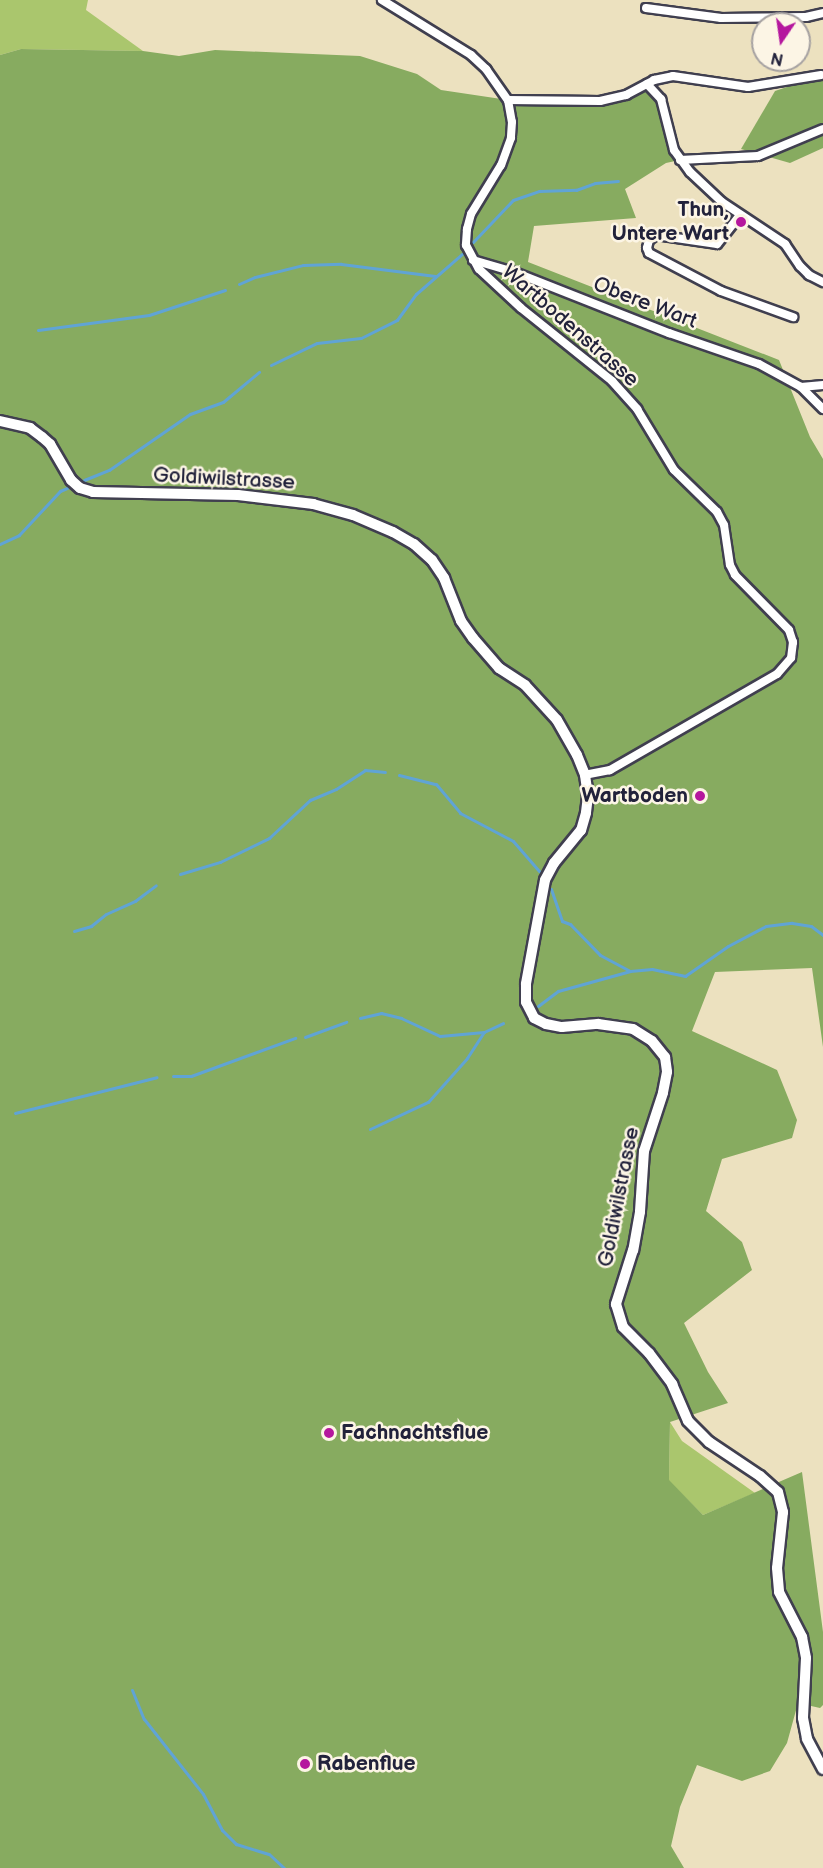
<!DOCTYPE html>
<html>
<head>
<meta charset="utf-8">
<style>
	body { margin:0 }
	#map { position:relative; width:823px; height:1868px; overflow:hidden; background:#ece1bf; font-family:"Balsamiq Sans",sans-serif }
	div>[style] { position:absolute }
	.green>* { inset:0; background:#aac66d }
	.forest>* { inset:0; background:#87ab60 }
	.stream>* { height:3px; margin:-1.5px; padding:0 1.5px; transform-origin:1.5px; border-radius:1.5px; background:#60a4d5 }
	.roads { filter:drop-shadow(2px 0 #403f4f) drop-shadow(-2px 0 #403f4f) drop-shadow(0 2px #403f4f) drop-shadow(0 -2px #403f4f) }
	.minor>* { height:8px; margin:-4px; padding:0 4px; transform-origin:4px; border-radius:4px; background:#fff }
	.tertiary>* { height:10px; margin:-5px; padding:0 5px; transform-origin:5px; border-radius:5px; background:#fff }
	.dots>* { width:16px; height:16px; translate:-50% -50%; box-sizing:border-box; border:3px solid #fcf5e5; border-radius:50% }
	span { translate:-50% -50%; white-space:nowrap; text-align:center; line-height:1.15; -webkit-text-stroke:5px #fcf5e5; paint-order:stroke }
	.poi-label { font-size:21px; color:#22223b; font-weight:700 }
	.right { translate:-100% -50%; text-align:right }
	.left { translate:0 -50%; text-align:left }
	.street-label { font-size:21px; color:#22223b }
	.north { position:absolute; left:751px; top:12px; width:60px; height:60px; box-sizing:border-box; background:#fcf5e5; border:2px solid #a5a1a1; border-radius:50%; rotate:193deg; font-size:16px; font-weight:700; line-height:24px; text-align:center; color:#22223b }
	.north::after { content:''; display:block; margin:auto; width:21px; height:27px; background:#b5179e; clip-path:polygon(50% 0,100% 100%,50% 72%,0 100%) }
</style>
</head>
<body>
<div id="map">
	<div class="green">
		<i style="clip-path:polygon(0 0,88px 0,86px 10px,143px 51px,21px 49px,0 55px)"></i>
		<i style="clip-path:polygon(670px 1422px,682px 1441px,755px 1493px,703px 1515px,669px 1481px)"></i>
	</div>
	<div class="forest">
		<i style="clip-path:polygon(21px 49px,143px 51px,179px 56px,215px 50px,360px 56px,417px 74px,441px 90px,508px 100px,600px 101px,647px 84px,654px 91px,680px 160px,666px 163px,625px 189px,636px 218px,534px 226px,528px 262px,779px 360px,810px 437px,823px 459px,823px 1047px,812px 968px,715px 972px,692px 1031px,777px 1070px,797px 1120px,792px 1138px,722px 1159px,706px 1211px,742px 1242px,752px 1270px,684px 1323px,708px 1372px,728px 1403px,670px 1422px,669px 1480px,703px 1515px,802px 1472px,823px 1632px,823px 1705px,820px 1708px,798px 1703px,787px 1743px,770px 1771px,742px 1781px,697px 1765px,680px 1807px,671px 1846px,684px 1868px,0 1868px,0 55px)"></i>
		<i style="clip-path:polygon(823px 75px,823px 148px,790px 163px,741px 149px,775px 91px)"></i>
	</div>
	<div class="stream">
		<i style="left:473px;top:242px;width:58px;rotate:-46.4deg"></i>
		<i style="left:513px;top:200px;width:28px;rotate:-19deg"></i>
		<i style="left:539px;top:191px;width:37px;rotate:-2deg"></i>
		<i style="left:576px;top:190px;width:20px;rotate:-20deg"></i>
		<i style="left:595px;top:183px;width:23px;rotate:-5deg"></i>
		<i style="left:239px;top:284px;width:17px;rotate:-24deg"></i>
		<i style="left:255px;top:277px;width:49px;rotate:-14deg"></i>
		<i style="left:303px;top:265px;width:38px;rotate:-2deg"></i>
		<i style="left:341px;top:264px;width:95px;rotate:7.3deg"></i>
		<i style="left:38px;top:330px;width:112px;rotate:-7.7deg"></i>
		<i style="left:149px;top:315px;width:80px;rotate:-18.2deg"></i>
		<i style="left:271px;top:365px;width:51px;rotate:-25.6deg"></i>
		<i style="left:317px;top:343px;width:44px;rotate:-6.5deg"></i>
		<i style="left:361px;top:338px;width:40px;rotate:-26.6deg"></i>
		<i style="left:397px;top:320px;width:32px;rotate:-54deg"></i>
		<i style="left:416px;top:294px;width:61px;rotate:-41deg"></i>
		<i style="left:84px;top:480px;width:27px;rotate:-22deg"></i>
		<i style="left:109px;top:470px;width:98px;rotate:-34.7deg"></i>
		<i style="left:190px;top:414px;width:35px;rotate:-20deg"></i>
		<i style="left:223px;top:402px;width:47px;rotate:-39.8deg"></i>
		<i style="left:0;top:544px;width:21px;rotate:-25deg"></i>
		<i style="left:19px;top:535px;width:60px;rotate:-47deg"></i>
		<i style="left:60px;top:491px;width:8px;rotate:-23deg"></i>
		<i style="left:399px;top:775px;width:38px;rotate:14deg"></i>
		<i style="left:436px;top:784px;width:38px;rotate:50deg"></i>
		<i style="left:460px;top:813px;width:60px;rotate:27.8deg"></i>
		<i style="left:513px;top:841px;width:40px;rotate:49deg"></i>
		<i style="left:180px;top:874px;width:42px;rotate:-16.7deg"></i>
		<i style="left:220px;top:862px;width:55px;rotate:-26.1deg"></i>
		<i style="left:269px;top:838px;width:56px;rotate:-42.8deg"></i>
		<i style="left:310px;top:800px;width:28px;rotate:-23deg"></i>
		<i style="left:336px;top:789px;width:35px;rotate:-33deg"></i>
		<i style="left:365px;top:770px;width:20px;rotate:6deg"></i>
		<i style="left:551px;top:889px;width:34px;rotate:71deg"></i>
		<i style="left:562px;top:921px;width:9px;rotate:21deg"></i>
		<i style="left:570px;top:924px;width:43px;rotate:45.9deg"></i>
		<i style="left:600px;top:955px;width:34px;rotate:28deg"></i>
		<i style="left:630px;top:971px;width:22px;rotate:-5deg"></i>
		<i style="left:652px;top:969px;width:34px;rotate:12deg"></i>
		<i style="left:685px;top:976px;width:52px;rotate:-34.9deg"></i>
		<i style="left:728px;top:946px;width:43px;rotate:-27.8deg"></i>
		<i style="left:766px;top:926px;width:26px;rotate:-7deg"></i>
		<i style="left:792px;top:923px;width:19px;rotate:9deg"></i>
		<i style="left:811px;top:926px;width:15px;rotate:37deg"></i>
		<i style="left:74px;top:931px;width:18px;rotate:-16deg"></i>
		<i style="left:91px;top:926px;width:19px;rotate:-39deg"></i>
		<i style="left:106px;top:914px;width:32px;rotate:-24deg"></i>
		<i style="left:135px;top:901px;width:26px;rotate:-37deg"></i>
		<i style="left:538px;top:1006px;width:25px;rotate:-37deg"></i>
		<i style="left:558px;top:991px;width:75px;rotate:-15.5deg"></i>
		<i style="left:360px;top:1018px;width:22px;rotate:-13deg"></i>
		<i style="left:381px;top:1013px;width:21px;rotate:14deg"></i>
		<i style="left:401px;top:1018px;width:43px;rotate:24.8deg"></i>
		<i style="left:440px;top:1036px;width:44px;rotate:-5.2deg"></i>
		<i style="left:484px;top:1032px;width:21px;rotate:-25deg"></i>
		<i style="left:305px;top:1037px;width:44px;rotate:-20.1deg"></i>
		<i style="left:173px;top:1076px;width:18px"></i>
		<i style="left:191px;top:1076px;width:111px;rotate:-20.1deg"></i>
		<i style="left:15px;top:1113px;width:146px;rotate:-14.2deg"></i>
		<i style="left:370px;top:1129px;width:64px;rotate:-25deg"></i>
		<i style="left:428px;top:1102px;width:59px;rotate:-48.4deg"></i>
		<i style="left:467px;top:1058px;width:31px;rotate:-57deg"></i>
		<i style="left:132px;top:1690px;width:31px;rotate:68deg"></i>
		<i style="left:144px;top:1719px;width:95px;rotate:51.8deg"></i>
		<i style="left:203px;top:1794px;width:41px;rotate:62.2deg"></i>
		<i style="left:222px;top:1830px;width:20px;rotate:45deg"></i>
		<i style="left:236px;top:1844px;width:34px;rotate:17deg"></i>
		<i style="left:269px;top:1854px;width:21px;rotate:43deg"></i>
	</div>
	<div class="roads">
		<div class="minor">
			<i style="left:382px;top:0;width:105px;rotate:31.7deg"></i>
			<i style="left:471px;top:55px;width:21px;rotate:43deg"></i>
			<i style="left:486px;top:69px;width:38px;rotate:55deg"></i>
			<i style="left:508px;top:100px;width:22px;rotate:80deg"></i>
			<i style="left:512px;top:122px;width:16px;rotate:94deg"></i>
			<i style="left:511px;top:138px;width:29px;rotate:110deg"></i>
			<i style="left:501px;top:165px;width:57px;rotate:121.5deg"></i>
			<i style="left:471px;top:214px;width:16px;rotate:105deg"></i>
			<i style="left:467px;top:229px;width:16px;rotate:94deg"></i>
			<i style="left:466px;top:245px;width:27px;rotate:62deg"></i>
			<i style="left:479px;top:269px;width:57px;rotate:42.9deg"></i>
			<i style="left:521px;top:308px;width:117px;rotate:38.7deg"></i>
			<i style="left:612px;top:381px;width:38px;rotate:48deg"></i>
			<i style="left:637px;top:409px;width:71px;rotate:58.8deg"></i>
			<i style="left:674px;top:470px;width:60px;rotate:44.3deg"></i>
			<i style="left:717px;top:512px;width:15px;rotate:62deg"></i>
			<i style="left:724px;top:525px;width:40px;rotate:81.5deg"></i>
			<i style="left:730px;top:565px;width:11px;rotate:63deg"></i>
			<i style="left:735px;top:575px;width:77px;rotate:45.5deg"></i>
			<i style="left:789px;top:630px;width:13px;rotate:72deg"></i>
			<i style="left:793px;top:642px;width:16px;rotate:97deg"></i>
			<i style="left:791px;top:658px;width:21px;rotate:131deg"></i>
			<i style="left:777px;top:674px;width:193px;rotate:150.1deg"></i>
			<i style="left:610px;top:770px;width:25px;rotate:169deg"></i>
			<i style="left:646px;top:8px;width:76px;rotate:7.6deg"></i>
			<i style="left:721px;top:18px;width:85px;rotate:-0.7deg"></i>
			<i style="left:806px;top:17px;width:17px;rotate:-13deg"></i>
			<i style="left:647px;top:84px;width:21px;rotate:47deg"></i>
			<i style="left:661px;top:99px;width:53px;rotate:75.7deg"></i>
			<i style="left:674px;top:150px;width:27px;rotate:54deg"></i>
			<i style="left:690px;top:172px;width:44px;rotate:43.2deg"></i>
			<i style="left:722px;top:202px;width:76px;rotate:33.7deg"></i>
			<i style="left:785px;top:244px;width:27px;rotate:56deg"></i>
			<i style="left:800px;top:266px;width:13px;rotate:45deg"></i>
			<i style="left:809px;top:275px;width:16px;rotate:27deg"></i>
			<i style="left:508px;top:100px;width:92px;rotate:0.6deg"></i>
			<i style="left:600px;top:101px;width:27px;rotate:-13deg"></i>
			<i style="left:626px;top:95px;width:32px;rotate:-28deg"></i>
			<i style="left:654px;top:80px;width:19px;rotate:-12deg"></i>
			<i style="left:673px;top:76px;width:76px;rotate:8.3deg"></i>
			<i style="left:748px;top:87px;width:74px;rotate:-9.3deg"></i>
			<i style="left:680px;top:160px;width:78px;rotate:-2.9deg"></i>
			<i style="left:758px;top:156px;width:70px;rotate:-22.6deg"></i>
			<i style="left:740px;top:215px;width:37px;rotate:128deg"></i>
			<i style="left:717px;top:244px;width:62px;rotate:-171.6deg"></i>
			<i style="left:656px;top:235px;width:9px;rotate:144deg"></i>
			<i style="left:649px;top:240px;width:8px;rotate:104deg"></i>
			<i style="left:647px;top:248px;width:5px;rotate:68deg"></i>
			<i style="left:649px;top:253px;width:81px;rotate:27.8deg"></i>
			<i style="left:721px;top:291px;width:77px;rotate:19.9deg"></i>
			<i style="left:473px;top:260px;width:43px;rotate:16.3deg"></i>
			<i style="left:514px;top:272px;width:167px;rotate:21.5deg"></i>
			<i style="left:669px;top:333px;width:95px;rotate:19deg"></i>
			<i style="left:759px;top:364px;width:48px;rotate:28.7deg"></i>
			<i style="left:801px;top:387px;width:31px;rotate:45deg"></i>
			<i style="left:801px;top:387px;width:22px;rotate:-5deg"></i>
		</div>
		<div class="tertiary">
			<i style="left:0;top:421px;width:31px;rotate:13deg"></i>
			<i style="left:30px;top:428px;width:15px;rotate:37deg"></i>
			<i style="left:42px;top:437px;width:11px;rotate:41deg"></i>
			<i style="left:50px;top:444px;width:42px;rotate:59.7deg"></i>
			<i style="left:71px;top:480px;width:12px;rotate:42deg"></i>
			<i style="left:80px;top:488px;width:14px;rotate:17deg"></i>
			<i style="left:93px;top:492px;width:145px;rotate:1.2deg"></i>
			<i style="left:238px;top:495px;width:76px;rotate:6.8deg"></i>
			<i style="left:313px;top:504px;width:41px;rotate:15.4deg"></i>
			<i style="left:353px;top:515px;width:43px;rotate:23deg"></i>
			<i style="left:393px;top:532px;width:24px;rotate:30deg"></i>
			<i style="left:414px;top:544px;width:24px;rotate:42deg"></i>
			<i style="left:432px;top:560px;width:22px;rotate:56deg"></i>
			<i style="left:444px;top:578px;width:46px;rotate:68.4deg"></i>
			<i style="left:461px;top:621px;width:21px;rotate:55deg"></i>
			<i style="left:473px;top:638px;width:40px;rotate:49deg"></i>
			<i style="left:499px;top:668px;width:31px;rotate:33deg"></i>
			<i style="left:525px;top:685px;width:47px;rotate:47.6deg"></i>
			<i style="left:557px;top:720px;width:40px;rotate:60.3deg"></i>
			<i style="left:577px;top:755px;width:22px;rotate:68deg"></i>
			<i style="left:585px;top:775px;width:21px;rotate:82deg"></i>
			<i style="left:588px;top:796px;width:17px;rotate:97deg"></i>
			<i style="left:586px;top:813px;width:18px;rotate:106deg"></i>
			<i style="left:581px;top:830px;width:43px;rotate:129.3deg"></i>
			<i style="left:554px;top:863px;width:19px;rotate:118deg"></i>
			<i style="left:545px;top:880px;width:106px;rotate:100.4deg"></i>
			<i style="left:526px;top:984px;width:18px;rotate:90deg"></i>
			<i style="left:526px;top:1002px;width:18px;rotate:63deg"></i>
			<i style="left:534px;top:1018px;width:13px;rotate:27deg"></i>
			<i style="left:546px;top:1024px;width:16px;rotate:11deg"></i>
			<i style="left:562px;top:1027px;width:36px;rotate:-5deg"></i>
			<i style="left:598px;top:1024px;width:35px;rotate:8deg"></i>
			<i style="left:633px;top:1029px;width:22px;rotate:32deg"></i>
			<i style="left:652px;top:1041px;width:21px;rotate:51deg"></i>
			<i style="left:665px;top:1057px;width:15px;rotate:82deg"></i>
			<i style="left:667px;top:1072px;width:21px;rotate:101deg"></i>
			<i style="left:663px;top:1093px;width:61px;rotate:108.1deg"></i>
			<i style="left:644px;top:1151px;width:61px;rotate:93.8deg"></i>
			<i style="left:640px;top:1212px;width:39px;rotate:100deg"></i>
			<i style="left:633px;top:1250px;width:57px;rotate:107.5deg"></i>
			<i style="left:616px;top:1304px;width:24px;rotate:73deg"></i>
			<i style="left:623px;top:1327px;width:37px;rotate:45deg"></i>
			<i style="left:649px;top:1353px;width:39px;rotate:53deg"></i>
			<i style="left:672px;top:1384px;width:40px;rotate:66.6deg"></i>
			<i style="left:688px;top:1421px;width:30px;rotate:45deg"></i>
			<i style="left:709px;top:1442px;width:61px;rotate:33.7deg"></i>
			<i style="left:760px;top:1476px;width:24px;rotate:42deg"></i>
			<i style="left:778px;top:1492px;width:21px;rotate:76deg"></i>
			<i style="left:783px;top:1512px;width:56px;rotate:96.1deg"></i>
			<i style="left:777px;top:1568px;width:24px;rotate:85deg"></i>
			<i style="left:779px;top:1592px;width:51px;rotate:62.9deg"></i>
			<i style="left:802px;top:1637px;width:21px;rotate:79deg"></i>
			<i style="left:806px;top:1658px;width:60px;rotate:92.9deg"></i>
			<i style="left:803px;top:1718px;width:21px;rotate:79deg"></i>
			<i style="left:807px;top:1739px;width:34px;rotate:62deg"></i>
		</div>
	</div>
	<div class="dots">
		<i style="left:741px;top:222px;background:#b5179e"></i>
		<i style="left:700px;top:796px;background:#b5179e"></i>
		<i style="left:329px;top:1433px;background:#b5179e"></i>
		<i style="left:305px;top:1764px;background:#b5179e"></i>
	</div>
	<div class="poi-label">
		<span class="right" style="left:729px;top:222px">Thun,<br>Untere Wart</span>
		<span class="right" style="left:688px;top:796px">Wartboden</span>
		<span class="left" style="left:341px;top:1433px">Fachnachtsflue</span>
		<span class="left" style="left:317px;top:1764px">Rabenflue</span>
	</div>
	<div class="street-label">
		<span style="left:645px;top:303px;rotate:21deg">Obere Wart</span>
		<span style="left:570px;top:326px;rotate:41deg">Wartbodenstrasse</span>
		<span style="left:224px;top:479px;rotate:3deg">Goldiwilstrasse</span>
		<span style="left:619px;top:1197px;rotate:-79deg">Goldiwilstrasse</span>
	</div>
	<div class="north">N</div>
</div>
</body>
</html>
